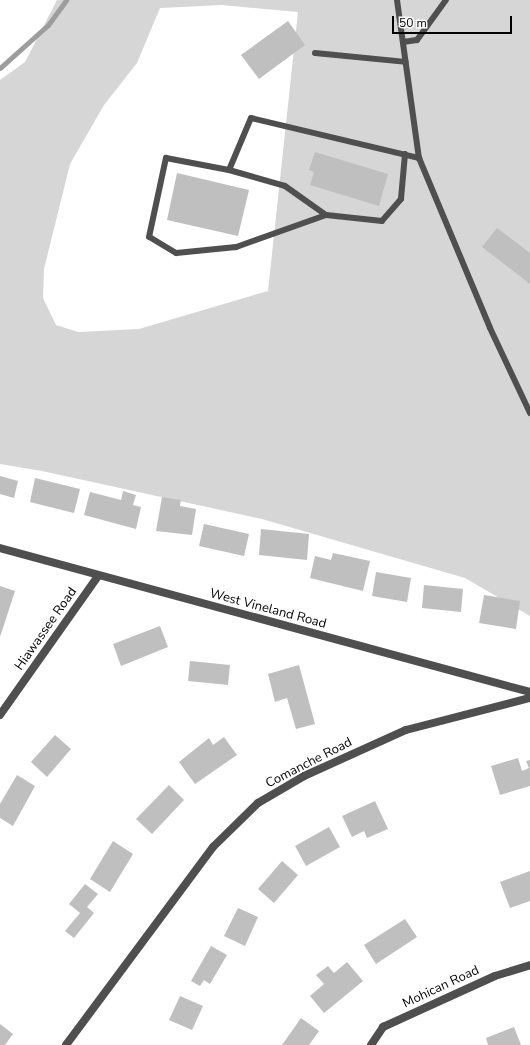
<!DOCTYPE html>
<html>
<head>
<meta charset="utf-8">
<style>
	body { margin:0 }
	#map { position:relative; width:530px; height:1045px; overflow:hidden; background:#fff; font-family:"Nunito Sans",sans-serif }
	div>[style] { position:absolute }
	.green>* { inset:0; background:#d6d6d6 }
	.stream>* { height:5px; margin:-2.5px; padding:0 2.5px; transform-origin:2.5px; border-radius:2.5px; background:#9d9d9d }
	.building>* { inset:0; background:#bfbfbf }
	.service>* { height:6px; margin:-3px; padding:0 3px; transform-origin:3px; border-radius:3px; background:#4f4f4f }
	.minor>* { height:8px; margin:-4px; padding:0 4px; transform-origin:4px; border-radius:4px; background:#4f4f4f }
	span { translate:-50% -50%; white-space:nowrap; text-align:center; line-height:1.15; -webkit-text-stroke:3px #fff; paint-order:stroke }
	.street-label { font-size:13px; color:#000 }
	.scale { position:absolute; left:392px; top:16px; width:120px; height:18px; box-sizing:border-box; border:2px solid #000; border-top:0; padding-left:5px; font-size:12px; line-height:14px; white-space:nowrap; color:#000; -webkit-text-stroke:3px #fff; paint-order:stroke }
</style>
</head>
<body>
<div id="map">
	<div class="green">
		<i style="clip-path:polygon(evenodd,57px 0,530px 0,530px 616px,465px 578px,262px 519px,42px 471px,0 464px,0 80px,25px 62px,57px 0,222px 5px,298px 12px,268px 291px,139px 329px,78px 332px,56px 325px,43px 298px,44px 269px,70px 164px,104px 105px,137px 63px,160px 8px,222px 5px)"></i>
	</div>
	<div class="stream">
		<i style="left:0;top:68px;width:64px;rotate:-41.9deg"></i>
		<i style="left:48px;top:25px;width:31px;rotate:-54deg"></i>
	</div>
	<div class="building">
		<i style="clip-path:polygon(288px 21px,305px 45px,259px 79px,241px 55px)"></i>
		<i style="clip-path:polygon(315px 152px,388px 174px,379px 206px,310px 185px,314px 172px,309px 170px)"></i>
		<i style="clip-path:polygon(177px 173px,249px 190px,238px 236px,167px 220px)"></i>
		<i style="clip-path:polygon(497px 228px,530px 253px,530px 284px,482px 247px)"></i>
		<i style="clip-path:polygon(0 476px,18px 481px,14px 498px,0 494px)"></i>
		<i style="clip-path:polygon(35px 478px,80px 489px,74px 513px,30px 502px)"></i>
		<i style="clip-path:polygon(123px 491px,136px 495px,133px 505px,141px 507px,136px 529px,84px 515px,90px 492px,121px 500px)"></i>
		<i style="clip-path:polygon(162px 497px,181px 500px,180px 506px,196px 509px,192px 535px,156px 531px)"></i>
		<i style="clip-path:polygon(204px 524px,249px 534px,244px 556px,199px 546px)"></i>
		<i style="clip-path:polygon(261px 529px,309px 534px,307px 560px,259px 555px)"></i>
		<i style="clip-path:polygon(333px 553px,370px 561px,363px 591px,310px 578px,315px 556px,331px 560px)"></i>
		<i style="clip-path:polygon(376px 572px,411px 578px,407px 602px,372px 596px)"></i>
		<i style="clip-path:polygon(424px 585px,463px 589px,461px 612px,422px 608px)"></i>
		<i style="clip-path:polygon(0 586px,15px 591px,0 637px)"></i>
		<i style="clip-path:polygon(484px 595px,520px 601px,516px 629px,479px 623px)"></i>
		<i style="clip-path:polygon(160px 626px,168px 647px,121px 666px,113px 644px)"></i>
		<i style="clip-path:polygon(190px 661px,230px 665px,228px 685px,188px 681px)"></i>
		<i style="clip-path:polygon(299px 665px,315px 724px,296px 729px,287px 698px,275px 702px,268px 674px)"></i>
		<i style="clip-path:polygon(55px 735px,71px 749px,47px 777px,31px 762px)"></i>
		<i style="clip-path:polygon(224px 737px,237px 755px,195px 784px,179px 762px,209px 738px,213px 745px)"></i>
		<i style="clip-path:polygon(518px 758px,522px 771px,529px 768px,526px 761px,530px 760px,530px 786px,500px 795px,491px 766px)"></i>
		<i style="clip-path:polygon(17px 775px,35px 786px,13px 826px,0 818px,0 804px)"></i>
		<i style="clip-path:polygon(169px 785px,184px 800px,152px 834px,136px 819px)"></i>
		<i style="clip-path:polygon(375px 801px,388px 829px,367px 838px,364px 831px,352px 837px,342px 816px)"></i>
		<i style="clip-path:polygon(329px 827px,340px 847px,306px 866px,295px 846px)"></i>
		<i style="clip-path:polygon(113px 841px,133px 854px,110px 892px,90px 879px)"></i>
		<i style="clip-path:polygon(282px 861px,298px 875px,274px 903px,258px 889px)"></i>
		<i style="clip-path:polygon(530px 871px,530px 901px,510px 908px,500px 882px)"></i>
		<i style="clip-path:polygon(85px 884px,98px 894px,87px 907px,94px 913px,74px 938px,65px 931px,80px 913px,69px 904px)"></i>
		<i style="clip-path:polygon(238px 908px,258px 917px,245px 946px,224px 936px)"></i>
		<i style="clip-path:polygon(405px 919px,417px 937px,376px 964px,364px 945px)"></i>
		<i style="clip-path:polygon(211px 946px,227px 955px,210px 984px,204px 980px,200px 986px,191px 981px)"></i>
		<i style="clip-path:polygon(347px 962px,363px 981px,324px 1013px,310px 996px,324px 984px,316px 975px,328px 966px,334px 973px)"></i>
		<i style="clip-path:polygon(180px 996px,203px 1006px,192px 1030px,169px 1020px)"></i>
		<i style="clip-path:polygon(301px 1018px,319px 1031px,309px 1045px,282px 1045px)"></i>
		<i style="clip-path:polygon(0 1024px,13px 1034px,5px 1045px,0 1045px)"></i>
		<i style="clip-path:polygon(514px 1027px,521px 1045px,488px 1045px,486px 1038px)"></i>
	</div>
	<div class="service">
		<i style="left:397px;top:0;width:160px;rotate:82.1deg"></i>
		<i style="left:419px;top:158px;width:184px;rotate:67.3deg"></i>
		<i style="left:490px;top:328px;width:94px;rotate:64.8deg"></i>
		<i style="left:403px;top:42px;width:14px;rotate:-8deg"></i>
		<i style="left:417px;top:40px;width:49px;rotate:-54.1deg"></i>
		<i style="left:315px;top:53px;width:91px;rotate:5.6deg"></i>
		<i style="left:405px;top:154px;width:45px;rotate:95.1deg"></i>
		<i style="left:401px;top:199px;width:29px;rotate:131deg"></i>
		<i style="left:382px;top:221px;width:56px;rotate:-173.9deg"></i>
		<i style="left:326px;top:215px;width:96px;rotate:160.4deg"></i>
		<i style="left:236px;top:247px;width:60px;rotate:174.3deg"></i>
		<i style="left:176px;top:253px;width:31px;rotate:-149deg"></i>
		<i style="left:149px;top:237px;width:81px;rotate:-77.9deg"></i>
		<i style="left:166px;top:158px;width:64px;rotate:10.8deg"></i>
		<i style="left:229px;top:170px;width:56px;rotate:-67.1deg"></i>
		<i style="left:251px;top:118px;width:173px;rotate:13.4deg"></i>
		<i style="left:229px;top:170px;width:58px;rotate:15.9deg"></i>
		<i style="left:285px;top:186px;width:50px;rotate:35.3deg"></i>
	</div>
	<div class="minor">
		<i style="left:0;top:548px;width:549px;rotate:15.2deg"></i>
		<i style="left:0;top:715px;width:170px;rotate:-54.8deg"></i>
		<i style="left:66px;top:1045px;width:247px;rotate:-53.4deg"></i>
		<i style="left:213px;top:847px;width:63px;rotate:-44.4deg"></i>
		<i style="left:258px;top:803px;width:53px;rotate:-30.4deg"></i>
		<i style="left:304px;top:776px;width:112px;rotate:-24.3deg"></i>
		<i style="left:406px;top:730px;width:128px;rotate:-14.5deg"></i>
		<i style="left:371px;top:1045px;width:22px;rotate:-56deg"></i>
		<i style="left:383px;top:1027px;width:123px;rotate:-24.5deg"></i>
		<i style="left:495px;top:976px;width:37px;rotate:-17deg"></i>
	</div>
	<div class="street-label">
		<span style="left:268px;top:609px;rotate:15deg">West Vineland Road</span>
		<span style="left:46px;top:629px;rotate:-55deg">Hiawassee Road</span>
		<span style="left:309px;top:763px;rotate:-27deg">Comanche Road</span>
		<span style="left:441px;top:987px;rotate:-25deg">Mohican Road</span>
	</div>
	<div class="scale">50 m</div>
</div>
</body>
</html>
